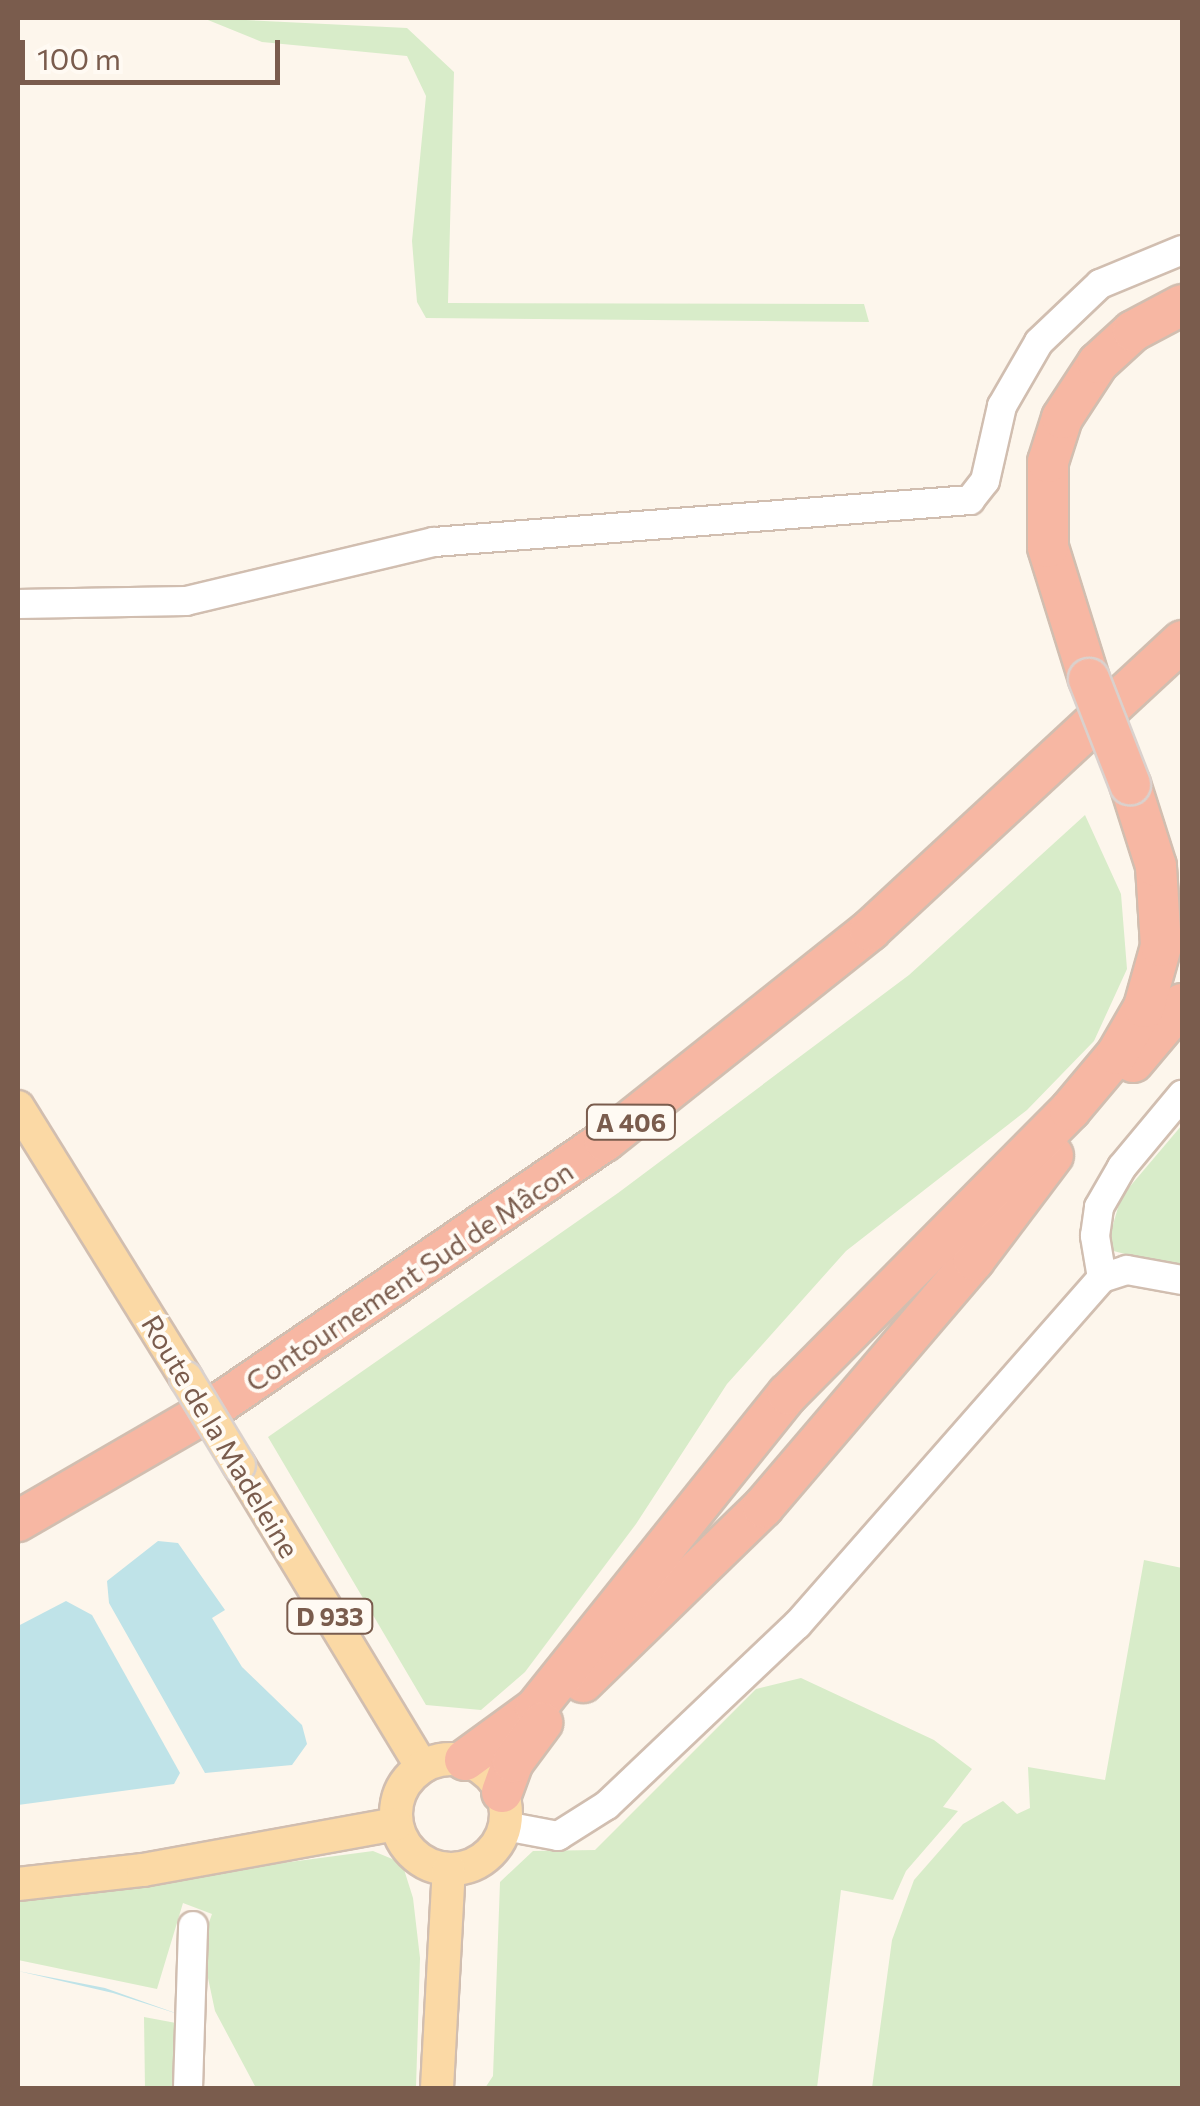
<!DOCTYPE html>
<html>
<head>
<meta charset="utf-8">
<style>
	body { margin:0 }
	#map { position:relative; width:1200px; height:2106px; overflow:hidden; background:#fdf6ec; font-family:Commissioner,sans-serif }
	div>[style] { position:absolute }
	.green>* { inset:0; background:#d8ecc9 }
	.water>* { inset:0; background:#bfe3e8 }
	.roads { filter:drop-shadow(2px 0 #d1beb0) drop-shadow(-2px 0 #d1beb0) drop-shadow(0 2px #d1beb0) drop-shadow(0 -2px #d1beb0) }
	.minor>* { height:28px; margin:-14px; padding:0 14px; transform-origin:14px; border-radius:14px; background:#fff }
	.major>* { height:32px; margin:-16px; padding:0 16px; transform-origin:16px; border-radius:16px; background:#fbd9a5 }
	.major>.ring { margin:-16px; padding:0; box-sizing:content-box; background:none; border:32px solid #fbd9a5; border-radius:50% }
	.highway>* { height:40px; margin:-20px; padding:0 20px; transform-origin:20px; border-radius:20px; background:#f7b7a3 }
	.bridges { filter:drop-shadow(2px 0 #dad1cd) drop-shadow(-2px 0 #dad1cd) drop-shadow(0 2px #dad1cd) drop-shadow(0 -2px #dad1cd) }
	.major-bridge>* { height:32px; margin:-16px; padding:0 16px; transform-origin:16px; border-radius:16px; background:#fbd9a5 }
	.highway-bridge>* { height:40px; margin:-20px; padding:0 20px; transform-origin:20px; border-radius:20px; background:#f7b7a3 }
	span { translate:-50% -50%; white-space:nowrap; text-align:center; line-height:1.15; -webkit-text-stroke:8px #fffaf3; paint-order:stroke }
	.shield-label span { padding:2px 8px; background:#fffaf3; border:2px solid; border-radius:8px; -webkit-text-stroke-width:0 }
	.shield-label { font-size:25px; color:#7a5c4d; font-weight:700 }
	.street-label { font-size:28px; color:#7a5c4d }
	.frame { position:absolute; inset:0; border:20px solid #7a5c4d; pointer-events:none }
	.scale { position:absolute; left:20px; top:40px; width:260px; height:45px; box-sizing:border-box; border:5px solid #7a5c4d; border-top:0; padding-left:12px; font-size:30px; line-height:35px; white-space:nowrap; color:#7a5c4d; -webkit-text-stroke:8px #fffaf3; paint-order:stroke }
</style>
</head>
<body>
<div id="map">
	<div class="green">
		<i style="clip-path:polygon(203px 18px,407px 28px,454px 72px,448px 303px,864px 304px,869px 322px,426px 318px,417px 302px,412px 241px,426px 96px,407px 56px,262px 42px)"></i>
		<i style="clip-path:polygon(1085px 815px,1121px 894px,1127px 969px,1094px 1041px,1027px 1110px,846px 1251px,727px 1384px,636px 1524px,525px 1672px,481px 1710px,426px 1705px,268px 1437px,618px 1193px,909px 975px)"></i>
		<i style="clip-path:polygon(1182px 1125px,1182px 1269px,1106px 1249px,1121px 1197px)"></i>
		<i style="clip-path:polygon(1144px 1560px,1182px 1568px,1182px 2088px,872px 2088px,892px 1940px,914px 1880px,963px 1824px,1003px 1801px,1017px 1814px,1030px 1808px,1028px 1767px,1105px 1780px)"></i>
		<i style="clip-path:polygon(801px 1678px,934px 1740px,972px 1769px,943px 1807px,958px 1811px,906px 1871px,893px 1900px,841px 1890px,817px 2088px,485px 2088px,493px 2076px,500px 1882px,533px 1851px,595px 1850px,756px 1689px)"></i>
		<i style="clip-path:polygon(373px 1851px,402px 1863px,413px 1898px,420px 1958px,416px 2088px,256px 2088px,215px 2011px,201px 1945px,212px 1914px,183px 1903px,157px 1989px,18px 1960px,18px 1898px)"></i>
		<i style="clip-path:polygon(144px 2017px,176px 2023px,174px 2088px,145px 2088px)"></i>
	</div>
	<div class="water">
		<i style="clip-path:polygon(158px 1541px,178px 1543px,225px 1610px,212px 1618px,242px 1667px,302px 1725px,307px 1744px,292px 1765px,205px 1773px,109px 1603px,107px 1581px)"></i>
		<i style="clip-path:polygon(66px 1601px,92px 1615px,180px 1773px,174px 1784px,18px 1805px,18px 1626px)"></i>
		<i style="clip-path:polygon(18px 1971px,105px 1988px,181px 2015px,113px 1993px)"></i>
	</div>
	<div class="roads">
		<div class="minor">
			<i style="left:18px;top:604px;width:168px;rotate:-1deg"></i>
			<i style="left:186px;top:601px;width:255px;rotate:-13.4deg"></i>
			<i style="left:434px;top:542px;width:538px;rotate:-4.48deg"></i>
			<i style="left:970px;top:500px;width:24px;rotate:-52deg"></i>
			<i style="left:985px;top:481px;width:77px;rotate:-77.2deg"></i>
			<i style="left:1002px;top:406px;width:74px;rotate:-60deg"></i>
			<i style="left:1039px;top:342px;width:84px;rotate:-43.6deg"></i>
			<i style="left:1100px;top:284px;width:89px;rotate:-22.5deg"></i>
			<i style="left:1102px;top:1278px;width:43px;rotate:-99.5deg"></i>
			<i style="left:1095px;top:1236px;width:29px;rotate:-82deg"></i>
			<i style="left:1099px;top:1207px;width:46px;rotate:-60.1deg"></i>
			<i style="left:1122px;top:1167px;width:94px;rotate:-50.2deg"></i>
			<i style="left:505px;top:1826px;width:54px;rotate:10.7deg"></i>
			<i style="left:558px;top:1836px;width:58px;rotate:-32.3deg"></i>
			<i style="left:607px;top:1805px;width:262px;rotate:-43.5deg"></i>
			<i style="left:797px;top:1625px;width:462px;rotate:-48.7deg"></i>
			<i style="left:1102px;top:1278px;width:26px;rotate:-18deg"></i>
			<i style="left:1127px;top:1270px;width:56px;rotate:10.3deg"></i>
			<i style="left:188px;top:2088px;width:162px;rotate:-88.2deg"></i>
		</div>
		<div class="major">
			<i style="left:18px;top:1107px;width:319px;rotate:58.2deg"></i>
			<i style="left:239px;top:1465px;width:353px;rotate:58.8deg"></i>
			<i class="ring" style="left:396px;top:1759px;width:78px;height:78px"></i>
			<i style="left:18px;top:1884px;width:126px;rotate:-6.4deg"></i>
			<i style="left:143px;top:1870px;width:257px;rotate:-10.3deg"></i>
			<i style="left:437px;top:2088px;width:219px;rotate:-86.9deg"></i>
		</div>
		<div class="highway">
			<i style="left:1089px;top:679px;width:138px;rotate:-107.3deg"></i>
			<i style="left:1048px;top:547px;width:85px;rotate:-90deg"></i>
			<i style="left:1048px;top:462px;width:46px;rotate:-72.3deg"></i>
			<i style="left:1062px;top:418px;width:66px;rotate:-56.8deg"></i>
			<i style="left:1098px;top:363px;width:47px;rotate:-42.4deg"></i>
			<i style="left:1133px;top:331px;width:55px;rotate:-28deg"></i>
			<i style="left:1133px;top:1062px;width:76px;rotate:-49.8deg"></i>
			<i style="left:18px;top:1521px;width:225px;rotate:-30.1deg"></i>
			<i style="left:213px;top:1408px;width:474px;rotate:-34.3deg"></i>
			<i style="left:605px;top:1141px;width:339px;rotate:-38.5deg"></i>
			<i style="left:870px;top:930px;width:425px;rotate:-42.8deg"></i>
			<i style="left:583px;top:1682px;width:251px;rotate:-44.2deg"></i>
			<i style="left:763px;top:1507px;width:325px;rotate:-49.5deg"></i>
			<i style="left:974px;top:1260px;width:131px;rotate:-53deg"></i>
			<i style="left:465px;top:1760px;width:88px;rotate:-36.2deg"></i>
			<i style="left:536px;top:1708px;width:403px;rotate:-51.3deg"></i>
			<i style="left:788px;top:1394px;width:400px;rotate:-45.2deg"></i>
			<i style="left:1070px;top:1110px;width:73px;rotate:-50deg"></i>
			<i style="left:1117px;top:1054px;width:54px;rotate:-60.1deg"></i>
			<i style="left:1144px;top:1007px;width:63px;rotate:-74.4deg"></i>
			<i style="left:1161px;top:946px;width:80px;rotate:-93.6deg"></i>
			<i style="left:1156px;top:866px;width:86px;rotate:-107.6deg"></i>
			<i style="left:502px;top:1792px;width:32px;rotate:-70deg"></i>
			<i style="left:513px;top:1762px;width:49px;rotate:-53.4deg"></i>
		</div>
	</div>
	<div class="bridges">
		<div class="major-bridge">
			<i style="left:186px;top:1378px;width:102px;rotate:58.7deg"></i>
		</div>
		<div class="highway-bridge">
			<i style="left:1089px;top:679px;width:113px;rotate:68.7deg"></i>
		</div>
	</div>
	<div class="shield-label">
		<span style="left:631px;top:1122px">A 406</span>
		<span style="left:330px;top:1616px">D 933</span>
	</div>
	<div class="street-label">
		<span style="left:409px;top:1276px;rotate:-34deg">Contournement Sud de Mâcon</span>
		<span style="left:221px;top:1436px;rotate:59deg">Route de la Madeleine</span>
	</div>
	<div class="frame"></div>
	<div class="scale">100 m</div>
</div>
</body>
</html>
